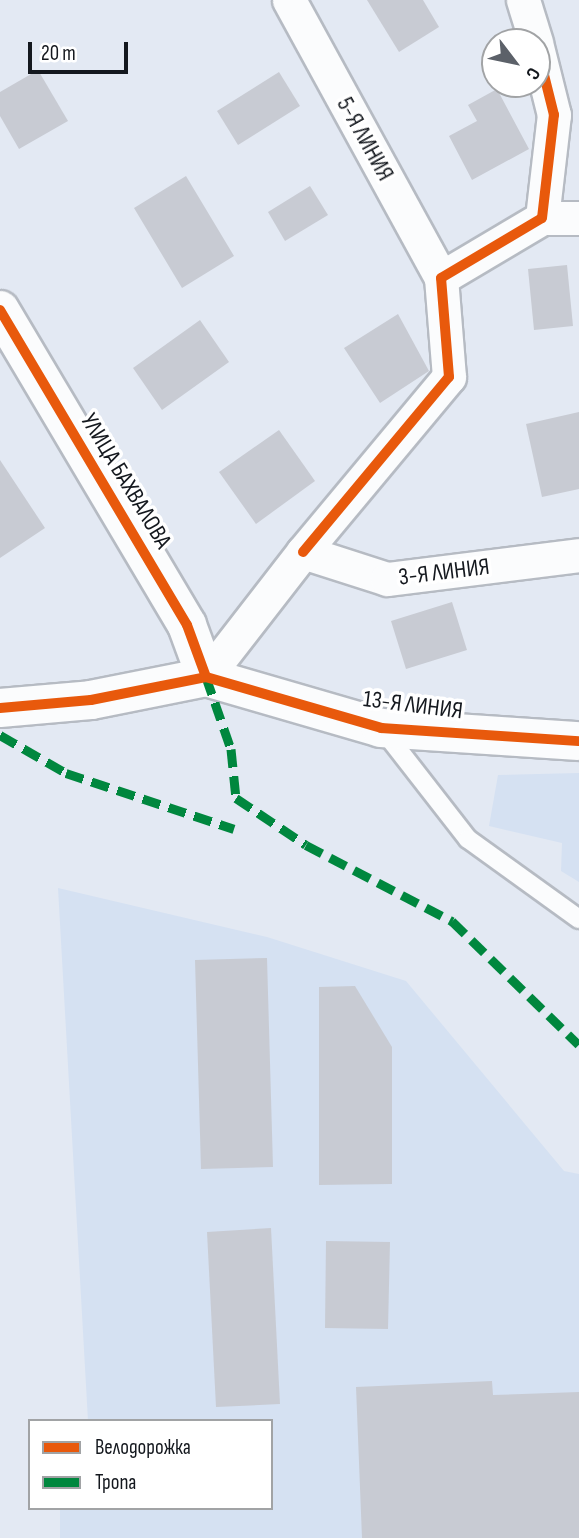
<!DOCTYPE html>
<html>
<head>
<meta charset="utf-8">
<style>
	body { margin:0 }
	#map { position:relative; width:579px; height:1538px; overflow:hidden; background:#e3e9f3; font-family:"Sofia Sans Condensed",sans-serif }
	div>[style] { position:absolute }
	.built>* { inset:0; background:#d5e1f2 }
	.building>* { inset:0; background:#c8cbd3 }
	.roads { filter:drop-shadow(2px 0 #b6bbc3) drop-shadow(-2px 0 #b6bbc3) drop-shadow(0 2px #b6bbc3) drop-shadow(0 -2px #b6bbc3) }
	.lane>* { height:18px; margin:-9px; padding:0 9px; transform-origin:9px; border-radius:9px; background:#fbfcfd }
	.street>* { height:33px; margin:-16.5px; padding:0 16.5px; transform-origin:16.5px; border-radius:16.5px; background:#fbfcfd }
	.secondary>* { height:38px; margin:-19px; padding:0 19px; transform-origin:19px; border-radius:19px; background:#fbfcfd }
	.quiet>* { height:9px; margin-top:-4.5px; transform-origin:0; background:repeating-linear-gradient(90deg,#00873e 0 18px,transparent 0 27px) }
	.cycleway>* { height:10px; margin:-5px; padding:0 5px; transform-origin:5px; border-radius:5px; background:#e8590c }
	span { translate:-50% -50%; white-space:nowrap; text-align:center; line-height:1.15; -webkit-text-stroke:7px #fff; paint-order:stroke }
	.street-label { font-size:24px; color:#14181e }
	.legend { position:absolute; left:28px; top:1419px; width:245px; height:91px; box-sizing:border-box; background:#fff; border:2px solid #a1a3a5; margin:0; padding:9px 12px; list-style:none; font-size:21px; color:#14181e }
	.legend li { display:flex; align-items:center; gap:14px; height:35px }
	.legend b { width:35px; border:2px solid #a1a3a5 }
	.north { position:absolute; left:481px; top:28px; width:70px; height:70px; box-sizing:border-box; background:#fff; border:2px solid #a1a3a5; border-radius:50%; rotate:122deg; font-size:19px; font-weight:700; line-height:28px; text-align:center; color:#14181e }
	.north::after { content:''; display:block; margin:auto; width:24px; height:32px; background:#5c6169; clip-path:polygon(50% 0,100% 100%,50% 72%,0 100%) }
	.scale { position:absolute; left:28px; top:42px; width:100px; height:32px; box-sizing:border-box; border:4px solid #14181e; border-top:0; padding-left:9px; font-size:21px; line-height:24px; white-space:nowrap; color:#14181e; -webkit-text-stroke:5px #fff; paint-order:stroke }
</style>
</head>
<body>
<div id="map">
	<div class="built">
		<i style="clip-path:polygon(579px 773px,579px 882px,561px 871px,562px 843px,489px 826px,498px 775px)"></i>
		<i style="clip-path:polygon(58px 888px,267px 937px,406px 981px,564px 1171px,579px 1174px,579px 1538px,60px 1538px,60px 1508px,271px 1508px,271px 1421px,88px 1421px)"></i>
	</div>
	<div class="building">
		<i style="clip-path:polygon(367px 0,423px 0,439px 27px,399px 52px)"></i>
		<i style="clip-path:polygon(38px 70px,68px 121px,19px 149px,0 116px,0 92px)"></i>
		<i style="clip-path:polygon(279px 72px,300px 106px,238px 145px,217px 111px)"></i>
		<i style="clip-path:polygon(497px 89px,529px 149px,472px 180px,449px 136px,477px 121px,468px 105px)"></i>
		<i style="clip-path:polygon(186px 176px,234px 256px,182px 288px,134px 208px)"></i>
		<i style="clip-path:polygon(310px 186px,328px 215px,285px 241px,268px 212px)"></i>
		<i style="clip-path:polygon(567px 265px,573px 326px,534px 330px,528px 269px)"></i>
		<i style="clip-path:polygon(398px 314px,429px 371px,380px 403px,344px 348px)"></i>
		<i style="clip-path:polygon(200px 320px,229px 362px,162px 410px,133px 368px)"></i>
		<i style="clip-path:polygon(579px 412px,579px 489px,542px 497px,526px 424px)"></i>
		<i style="clip-path:polygon(279px 430px,315px 481px,256px 524px,219px 472px)"></i>
		<i style="clip-path:polygon(0 460px,45px 528px,0 558px)"></i>
		<i style="clip-path:polygon(452px 602px,467px 650px,406px 669px,391px 621px)"></i>
		<i style="clip-path:polygon(267px 958px,273px 1167px,201px 1169px,195px 960px)"></i>
		<i style="clip-path:polygon(355px 986px,392px 1047px,392px 1184px,319px 1185px,319px 987px)"></i>
		<i style="clip-path:polygon(271px 1228px,280px 1404px,216px 1407px,207px 1232px)"></i>
		<i style="clip-path:polygon(326px 1241px,390px 1242px,388px 1329px,325px 1328px)"></i>
		<i style="clip-path:polygon(492px 1381px,493px 1395px,579px 1392px,579px 1538px,362px 1538px,356px 1387px)"></i>
	</div>
	<div class="roads">
		<div class="lane">
			<i style="left:383px;top:730px;width:138px;rotate:52.1deg"></i>
			<i style="left:468px;top:839px;width:137px;rotate:35.8deg"></i>
		</div>
		<div class="street">
			<i style="left:289px;top:0;width:317px;rotate:61.3deg"></i>
			<i style="left:523px;top:0;width:44px;rotate:72.8deg"></i>
			<i style="left:542px;top:218px;width:37px"></i>
			<i style="left:303px;top:552px;width:228px;rotate:-50.2deg"></i>
			<i style="left:449px;top:377px;width:99px;rotate:-94.6deg"></i>
			<i style="left:441px;top:278px;width:117px;rotate:-30.7deg"></i>
			<i style="left:542px;top:218px;width:104px;rotate:-83.4deg"></i>
			<i style="left:554px;top:115px;width:70px;rotate:-104deg"></i>
			<i style="left:206px;top:677px;width:158px;rotate:-52.2deg"></i>
			<i style="left:303px;top:552px;width:88px;rotate:17.8deg"></i>
			<i style="left:387px;top:579px;width:193px;rotate:-7.1deg"></i>
		</div>
		<div class="secondary">
			<i style="left:0;top:310px;width:366px;rotate:59.3deg"></i>
			<i style="left:187px;top:625px;width:55px;rotate:69.9deg"></i>
			<i style="left:0;top:708px;width:91px;rotate:-5deg"></i>
			<i style="left:91px;top:700px;width:117px;rotate:-11.3deg"></i>
			<i style="left:206px;top:677px;width:182px;rotate:16.2deg"></i>
			<i style="left:381px;top:728px;width:198px;rotate:3.8deg"></i>
		</div>
	</div>
	<div class="quiet">
		<i style="left:206px;top:677px;width:76px;rotate:70.9deg"></i>
		<i style="left:231px;top:749px;width:49px;rotate:84.2deg"></i>
		<i style="left:236px;top:798px;width:84px;rotate:33.9deg"></i>
		<i style="left:306px;top:845px;width:165px;rotate:27.5deg"></i>
		<i style="left:452px;top:921px;width:177px;rotate:44.3deg"></i>
		<i style="left:0;top:735px;width:76px;rotate:29.9deg"></i>
		<i style="left:66px;top:773px;width:177px;rotate:18.4deg"></i>
	</div>
	<div class="cycleway">
		<i style="left:0;top:310px;width:366px;rotate:59.3deg"></i>
		<i style="left:187px;top:625px;width:55px;rotate:69.9deg"></i>
		<i style="left:303px;top:552px;width:228px;rotate:-50.2deg"></i>
		<i style="left:449px;top:377px;width:99px;rotate:-94.6deg"></i>
		<i style="left:441px;top:278px;width:117px;rotate:-30.7deg"></i>
		<i style="left:542px;top:218px;width:104px;rotate:-83.4deg"></i>
		<i style="left:554px;top:115px;width:70px;rotate:-104deg"></i>
		<i style="left:0;top:708px;width:91px;rotate:-5deg"></i>
		<i style="left:91px;top:700px;width:117px;rotate:-11.3deg"></i>
		<i style="left:206px;top:677px;width:182px;rotate:16.2deg"></i>
		<i style="left:381px;top:728px;width:198px;rotate:3.8deg"></i>
	</div>
	<div class="street-label">
		<span style="left:365px;top:139px;rotate:61deg">5-Я ЛИНИЯ</span>
		<span style="left:126px;top:481px;rotate:59deg">УЛИЦА БАХВАЛОВА</span>
		<span style="left:444px;top:572px;rotate:-7deg">3-Я ЛИНИЯ</span>
		<span style="left:413px;top:705px;rotate:7deg">13-Я ЛИНИЯ</span>
	</div>
	<ul class="legend">
	<li><b style="height:9px;background:#e8590c"></b>Велодорожка</li>
	<li><b style="height:9px;background:#00873e"></b>Тропа</li>
	</ul>
	<div class="north">С</div>
	<div class="scale">20 m</div>
</div>
</body>
</html>
